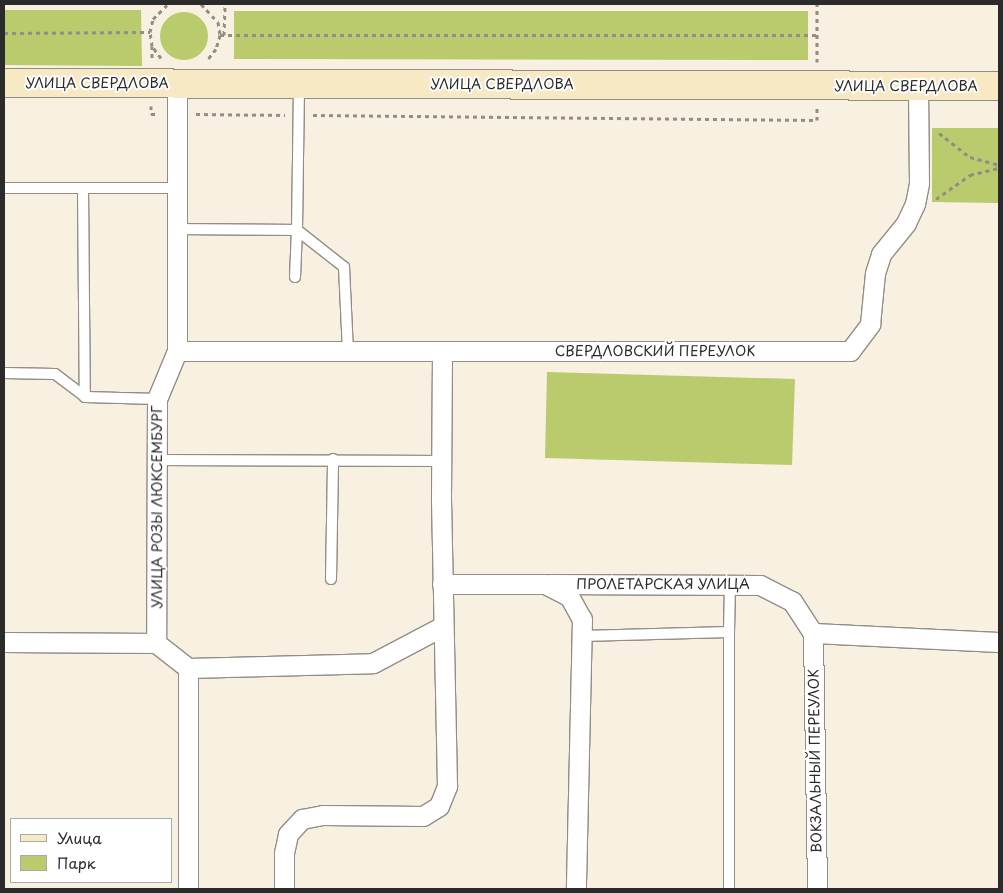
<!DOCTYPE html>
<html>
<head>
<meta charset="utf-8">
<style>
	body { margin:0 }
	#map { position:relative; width:1003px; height:893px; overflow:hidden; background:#f8f0e1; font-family:"Playpen Sans",sans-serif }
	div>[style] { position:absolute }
	.green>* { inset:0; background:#bacb6e }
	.round { border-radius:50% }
	.path>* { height:3px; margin-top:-1.5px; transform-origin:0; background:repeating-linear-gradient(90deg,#928e86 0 4px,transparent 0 8px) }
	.roads { filter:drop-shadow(1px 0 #928e86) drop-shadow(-1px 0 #928e86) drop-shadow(0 1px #928e86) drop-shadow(0 -1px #928e86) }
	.lane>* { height:10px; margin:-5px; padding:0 5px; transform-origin:5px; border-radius:5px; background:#fff }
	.street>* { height:19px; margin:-9.5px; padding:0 9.5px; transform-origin:9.5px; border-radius:9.5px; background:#fff }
	.secondary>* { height:28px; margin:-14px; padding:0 14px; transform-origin:14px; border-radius:14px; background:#f6e9c3 }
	span { translate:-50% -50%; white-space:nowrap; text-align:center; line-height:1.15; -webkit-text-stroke:4px #fff; paint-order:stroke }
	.street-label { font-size:14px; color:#2b2b2b }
	.frame { position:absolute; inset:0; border:5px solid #2b2b2b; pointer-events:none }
	.legend { position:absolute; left:10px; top:818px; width:162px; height:65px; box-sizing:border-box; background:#fff; border:1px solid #aaa; margin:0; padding:6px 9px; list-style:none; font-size:15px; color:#2b2b2b }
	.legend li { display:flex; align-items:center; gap:10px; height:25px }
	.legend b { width:25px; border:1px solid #aaa }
</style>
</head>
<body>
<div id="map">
	<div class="green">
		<i style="clip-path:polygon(4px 10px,141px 10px,142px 66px,4px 65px)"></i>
		<i style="clip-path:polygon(234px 11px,808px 11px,808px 60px,234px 59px)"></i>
		<i class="round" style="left:160px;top:12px;width:48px;height:48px"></i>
		<i style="clip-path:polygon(932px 128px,999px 128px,999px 203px,932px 202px)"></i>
		<i style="clip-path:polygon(547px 372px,795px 379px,792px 465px,545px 458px)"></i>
	</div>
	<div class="path">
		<i style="left:201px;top:4px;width:25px;rotate:47deg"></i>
		<i style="left:218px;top:22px;width:13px;rotate:81deg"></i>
		<i style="left:220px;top:35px;width:15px;rotate:106deg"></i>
		<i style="left:216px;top:49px;width:14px;rotate:129deg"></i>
		<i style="left:4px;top:33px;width:146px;rotate:-0.4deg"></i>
		<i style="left:220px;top:35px;width:597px"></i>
		<i style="left:224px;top:35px;width:31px;rotate:-88deg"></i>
		<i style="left:152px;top:46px;width:14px;rotate:90deg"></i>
		<i style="left:161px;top:58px;width:15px;rotate:-127deg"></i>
		<i style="left:152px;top:46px;width:14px;rotate:-98deg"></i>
		<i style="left:150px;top:32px;width:13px;rotate:-77deg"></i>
		<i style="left:153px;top:19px;width:21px;rotate:-45deg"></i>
		<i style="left:817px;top:62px;width:58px;rotate:-90deg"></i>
		<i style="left:151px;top:106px;width:8px;rotate:90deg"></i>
		<i style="left:151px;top:114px;width:6px"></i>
		<i style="left:196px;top:114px;width:89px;rotate:0.6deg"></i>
		<i style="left:313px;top:115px;width:504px;rotate:0.57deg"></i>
		<i style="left:817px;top:120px;width:12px;rotate:-90deg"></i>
		<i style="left:939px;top:133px;width:39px;rotate:38deg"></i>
		<i style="left:970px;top:157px;width:30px;rotate:15deg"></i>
		<i style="left:936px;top:199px;width:42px;rotate:-35.2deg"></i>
		<i style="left:970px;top:175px;width:30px;rotate:-14deg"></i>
	</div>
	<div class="roads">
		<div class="lane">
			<i style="left:4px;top:188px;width:174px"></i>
			<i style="left:83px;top:188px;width:209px;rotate:89.5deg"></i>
			<i style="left:178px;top:229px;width:119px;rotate:0.5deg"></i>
			<i style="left:297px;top:230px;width:145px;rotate:-89.2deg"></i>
			<i style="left:297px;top:230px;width:60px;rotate:38.2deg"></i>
			<i style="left:344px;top:267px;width:84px;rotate:87.3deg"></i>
			<i style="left:295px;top:277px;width:47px;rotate:-87.6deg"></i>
			<i style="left:4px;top:373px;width:51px;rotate:1.1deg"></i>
			<i style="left:55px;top:374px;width:38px;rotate:37deg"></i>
			<i style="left:85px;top:397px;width:72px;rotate:1.6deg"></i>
			<i style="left:157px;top:460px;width:284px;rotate:0.2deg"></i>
			<i style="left:331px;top:579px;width:120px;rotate:-89deg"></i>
			<i style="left:729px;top:632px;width:48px;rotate:-88.8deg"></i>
			<i style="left:582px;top:636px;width:147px;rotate:-1.6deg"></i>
			<i style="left:729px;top:632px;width:257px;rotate:90deg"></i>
		</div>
		<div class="street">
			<i style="left:177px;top:83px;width:268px;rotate:90deg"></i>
			<i style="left:177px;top:351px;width:52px;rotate:112.6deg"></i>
			<i style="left:157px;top:399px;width:244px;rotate:90.2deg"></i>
			<i style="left:156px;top:643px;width:41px;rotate:38deg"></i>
			<i style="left:188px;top:668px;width:221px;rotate:90deg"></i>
			<i style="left:177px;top:351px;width:673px"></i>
			<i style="left:850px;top:351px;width:34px;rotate:-53deg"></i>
			<i style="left:870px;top:324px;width:51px;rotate:-84.4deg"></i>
			<i style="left:875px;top:273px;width:20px;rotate:-72deg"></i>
			<i style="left:881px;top:254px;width:40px;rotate:-51deg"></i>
			<i style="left:906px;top:223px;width:21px;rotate:-65deg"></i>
			<i style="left:915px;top:204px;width:21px;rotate:-79deg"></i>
			<i style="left:919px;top:183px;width:97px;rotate:-90.6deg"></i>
			<i style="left:442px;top:584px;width:103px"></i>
			<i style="left:545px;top:584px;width:27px;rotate:27deg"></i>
			<i style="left:569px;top:596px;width:26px;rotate:61deg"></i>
			<i style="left:582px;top:619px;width:270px;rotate:91.3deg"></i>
			<i style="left:550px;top:584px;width:210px;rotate:0.3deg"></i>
			<i style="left:760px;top:585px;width:36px;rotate:27deg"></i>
			<i style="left:792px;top:601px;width:38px;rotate:57deg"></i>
			<i style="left:813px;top:633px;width:256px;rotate:89.1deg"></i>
			<i style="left:813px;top:633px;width:186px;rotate:2.8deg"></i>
			<i style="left:4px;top:642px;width:152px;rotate:0.4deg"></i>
			<i style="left:188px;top:668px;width:185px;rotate:-1.5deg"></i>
			<i style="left:373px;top:663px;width:79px;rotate:-27.9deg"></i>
			<i style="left:284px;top:889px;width:36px;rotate:-90deg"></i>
			<i style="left:284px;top:853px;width:19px;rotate:-78deg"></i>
			<i style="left:288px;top:834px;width:21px;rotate:-47deg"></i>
			<i style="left:302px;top:819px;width:21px;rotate:-11deg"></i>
			<i style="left:323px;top:815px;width:100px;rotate:0.6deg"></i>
			<i style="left:423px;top:816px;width:19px;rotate:-32deg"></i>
			<i style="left:439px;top:806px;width:22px;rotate:-68deg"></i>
			<i style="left:447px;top:786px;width:289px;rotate:-91.2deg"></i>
			<i style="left:441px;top:497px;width:146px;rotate:-89.6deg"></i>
		</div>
		<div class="secondary">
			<i style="left:4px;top:83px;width:995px;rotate:0.17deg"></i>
		</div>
	</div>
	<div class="street-label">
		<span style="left:97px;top:83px">УЛИЦА СВЕРДЛОВА</span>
		<span style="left:502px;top:84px">УЛИЦА СВЕРДЛОВА</span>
		<span style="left:906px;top:86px">УЛИЦА СВЕРДЛОВА</span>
		<span style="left:655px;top:351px">СВЕРДЛОВСКИЙ ПЕРЕУЛОК</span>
		<span style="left:157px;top:507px;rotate:-90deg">УЛИЦА РОЗЫ ЛЮКСЕМБУРГ</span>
		<span style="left:663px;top:584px">ПРОЛЕТАРСКАЯ УЛИЦА</span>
		<span style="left:815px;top:761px;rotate:-91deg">ВОКЗАЛЬНЫЙ ПЕРЕУЛОК</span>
	</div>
	<div class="frame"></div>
	<ul class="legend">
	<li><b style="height:6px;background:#f6e9c3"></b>Улица</li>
	<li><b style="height:14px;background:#bacb6e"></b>Парк</li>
	</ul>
</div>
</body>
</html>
